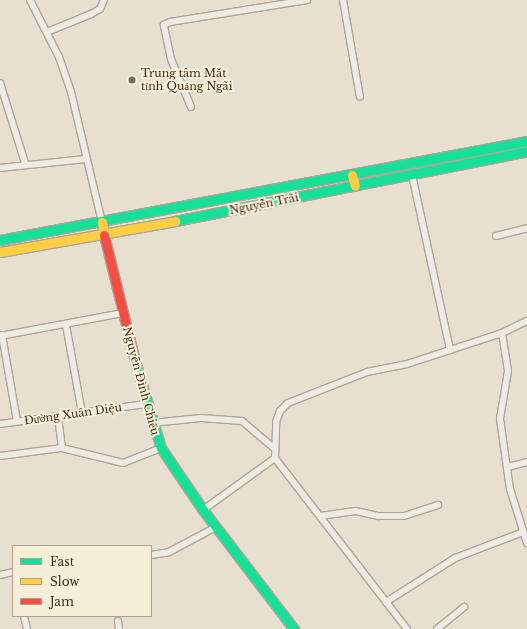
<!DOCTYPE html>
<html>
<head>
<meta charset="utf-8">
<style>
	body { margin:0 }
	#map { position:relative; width:527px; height:629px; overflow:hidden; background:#e7e0d1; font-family:"Libre Baskerville",serif }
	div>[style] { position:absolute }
	.roads { filter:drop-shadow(1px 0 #ada599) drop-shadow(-1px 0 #ada599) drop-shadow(0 1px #ada599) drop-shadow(0 -1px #ada599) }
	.street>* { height:6px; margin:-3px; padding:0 3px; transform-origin:3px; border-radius:3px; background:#efebe3 }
	.fast>* { height:9px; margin:-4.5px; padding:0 4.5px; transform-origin:4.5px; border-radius:4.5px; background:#16e098 }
	.slow>* { height:9px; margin:-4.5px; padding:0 4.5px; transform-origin:4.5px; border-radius:4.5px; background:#ffcf43 }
	.jam>* { height:9px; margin:-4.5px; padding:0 4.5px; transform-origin:4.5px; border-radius:4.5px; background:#f24e42 }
	.dots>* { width:11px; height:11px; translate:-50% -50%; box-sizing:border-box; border:2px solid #f7eed8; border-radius:50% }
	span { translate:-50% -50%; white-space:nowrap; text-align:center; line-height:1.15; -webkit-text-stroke:4px #f7eed8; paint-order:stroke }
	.poi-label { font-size:11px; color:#3d2e20 }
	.left { translate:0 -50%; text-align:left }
	.street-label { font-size:11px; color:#3d2e20 }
	.legend { position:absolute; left:12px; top:545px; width:140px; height:72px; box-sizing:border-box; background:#f7eed8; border:1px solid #ada18e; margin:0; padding:5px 7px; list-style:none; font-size:12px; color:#3d2e20 }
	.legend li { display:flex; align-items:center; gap:8px; height:20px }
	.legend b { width:20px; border:1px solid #ada18e }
</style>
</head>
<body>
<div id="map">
	<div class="roads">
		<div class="street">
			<i style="left:30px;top:0;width:64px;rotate:63deg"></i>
			<i style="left:59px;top:57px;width:37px;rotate:71deg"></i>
			<i style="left:71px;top:92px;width:134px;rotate:76.6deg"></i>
			<i style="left:343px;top:0;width:98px;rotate:80.1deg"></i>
			<i style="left:47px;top:32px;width:48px;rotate:-22.2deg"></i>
			<i style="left:91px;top:14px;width:10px;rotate:-29deg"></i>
			<i style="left:100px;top:9px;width:10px;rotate:-66deg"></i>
			<i style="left:0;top:83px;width:84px;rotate:72.6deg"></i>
			<i style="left:191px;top:107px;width:52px;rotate:-112.6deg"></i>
			<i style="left:171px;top:59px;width:35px;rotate:-102deg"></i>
			<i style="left:164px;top:25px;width:7px;rotate:-27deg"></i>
			<i style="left:170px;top:22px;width:139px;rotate:-9.1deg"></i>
			<i style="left:0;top:168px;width:86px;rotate:-6deg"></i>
			<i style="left:412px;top:175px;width:179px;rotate:77.7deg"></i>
			<i style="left:496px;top:236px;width:32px;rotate:-14deg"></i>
			<i style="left:66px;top:325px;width:89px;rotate:79.7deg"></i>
			<i style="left:502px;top:333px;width:38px;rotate:81deg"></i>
			<i style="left:508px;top:371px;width:49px;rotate:99.5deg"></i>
			<i style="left:500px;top:419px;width:71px;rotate:81.9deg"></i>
			<i style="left:510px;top:489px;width:57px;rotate:72.5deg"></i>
			<i style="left:2px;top:335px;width:87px;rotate:80.1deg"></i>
			<i style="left:0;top:336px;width:125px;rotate:-10.6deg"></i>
			<i style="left:58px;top:416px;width:32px;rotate:83deg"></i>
			<i style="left:152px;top:423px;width:49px;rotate:-5.8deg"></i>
			<i style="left:201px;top:418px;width:41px;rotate:4.2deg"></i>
			<i style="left:242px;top:421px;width:43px;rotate:40.3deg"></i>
			<i style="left:0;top:424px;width:147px;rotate:-7.8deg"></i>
			<i style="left:0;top:456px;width:63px;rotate:-7.4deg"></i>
			<i style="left:62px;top:448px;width:63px;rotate:13.8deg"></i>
			<i style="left:123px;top:463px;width:41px;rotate:-21.5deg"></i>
			<i style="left:508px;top:467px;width:20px;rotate:-15deg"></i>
			<i style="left:203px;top:510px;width:89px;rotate:-35.8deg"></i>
			<i style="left:320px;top:516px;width:36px;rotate:-8deg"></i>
			<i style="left:356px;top:511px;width:23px;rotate:13deg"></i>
			<i style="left:378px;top:516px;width:26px"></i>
			<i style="left:404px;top:516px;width:36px;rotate:-18deg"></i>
			<i style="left:151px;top:555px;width:18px;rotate:-9deg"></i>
			<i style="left:169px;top:552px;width:53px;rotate:-28deg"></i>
			<i style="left:0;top:575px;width:13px;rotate:-13deg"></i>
			<i style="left:386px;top:602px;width:82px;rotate:-32.5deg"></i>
			<i style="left:455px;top:558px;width:73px;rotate:-20.9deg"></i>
			<i style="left:24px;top:616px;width:13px;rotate:77deg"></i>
			<i style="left:118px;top:621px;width:8px;rotate:83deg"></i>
			<i style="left:407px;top:629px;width:216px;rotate:-127.7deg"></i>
			<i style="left:275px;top:458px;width:36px;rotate:-88deg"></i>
			<i style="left:276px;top:422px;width:12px;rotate:-70deg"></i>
			<i style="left:280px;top:411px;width:11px;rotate:-45deg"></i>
			<i style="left:288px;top:403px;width:85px;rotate:-21.4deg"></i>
			<i style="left:367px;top:372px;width:41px;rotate:-11.3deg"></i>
			<i style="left:407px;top:364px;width:45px;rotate:-18deg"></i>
			<i style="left:450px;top:350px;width:55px;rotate:-18.1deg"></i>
			<i style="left:502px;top:333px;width:28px;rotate:-26deg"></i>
			<i style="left:437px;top:629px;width:35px;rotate:-39deg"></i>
		</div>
		<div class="fast">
			<i style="left:175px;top:221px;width:359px;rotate:-11.2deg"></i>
			<i style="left:0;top:240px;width:536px;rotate:-10.64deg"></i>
			<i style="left:135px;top:361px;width:91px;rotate:73.4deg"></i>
			<i style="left:161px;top:448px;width:75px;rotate:55.9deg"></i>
			<i style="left:203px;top:510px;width:150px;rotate:52.6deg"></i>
		</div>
		<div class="slow">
			<i style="left:352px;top:175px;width:11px;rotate:75deg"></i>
			<i style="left:102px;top:222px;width:13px;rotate:81deg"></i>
			<i style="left:0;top:252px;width:178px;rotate:-10deg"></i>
		</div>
		<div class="jam">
			<i style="left:104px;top:235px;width:130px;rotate:76.2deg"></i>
		</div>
	</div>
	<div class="dots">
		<i style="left:132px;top:80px;background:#786c5e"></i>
	</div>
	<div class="poi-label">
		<span class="left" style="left:141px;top:80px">Trung tâm Mắt<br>tỉnh Quảng Ngãi</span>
	</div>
	<div class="street-label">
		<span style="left:264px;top:204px;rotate:-11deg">Nguyễn Trãi</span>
		<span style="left:141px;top:381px;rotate:75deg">Nguyễn Đình Chiểu</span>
		<span style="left:73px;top:414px;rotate:-8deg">Đường Xuân Diệu</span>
	</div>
	<ul class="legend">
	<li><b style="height:5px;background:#16e098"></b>Fast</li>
	<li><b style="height:5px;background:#ffcf43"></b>Slow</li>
	<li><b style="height:5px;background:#f24e42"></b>Jam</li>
	</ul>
</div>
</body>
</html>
